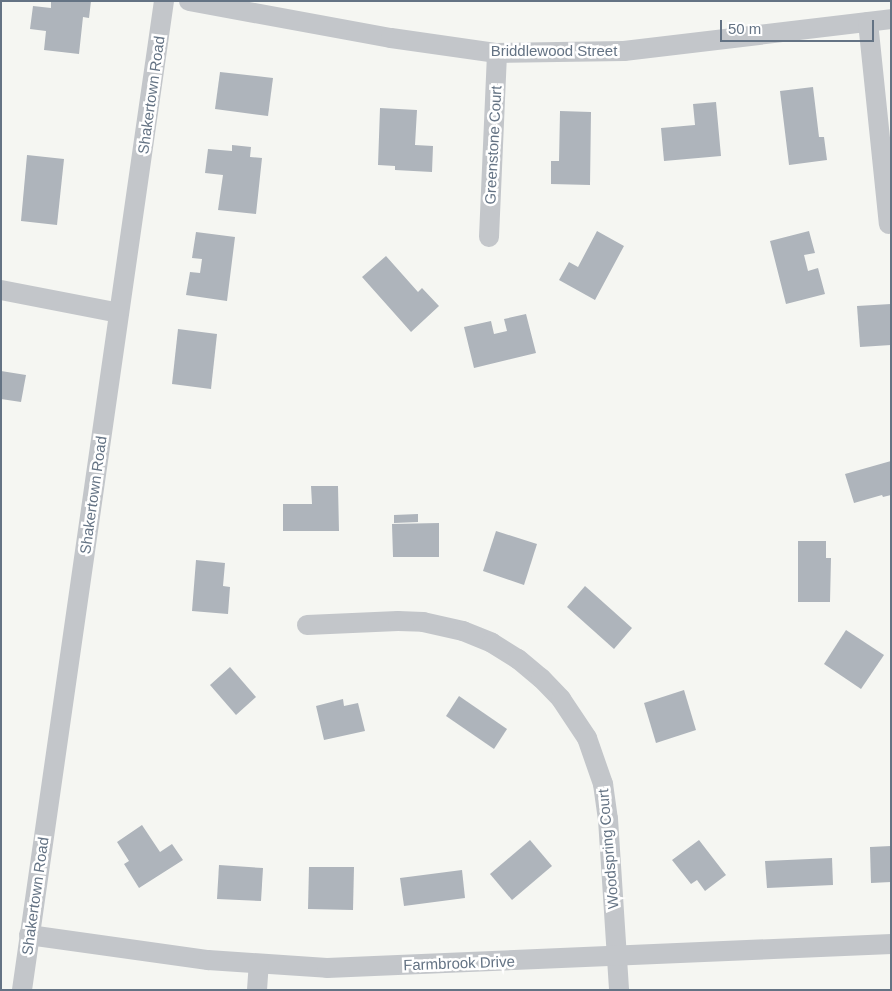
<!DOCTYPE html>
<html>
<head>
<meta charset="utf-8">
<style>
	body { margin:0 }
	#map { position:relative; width:892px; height:991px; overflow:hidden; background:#f5f6f2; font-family:Arial,sans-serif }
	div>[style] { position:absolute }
	.building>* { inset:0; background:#aeb4bb }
	.minor>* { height:20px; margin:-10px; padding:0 10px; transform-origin:10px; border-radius:10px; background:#c3c6ca }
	span { translate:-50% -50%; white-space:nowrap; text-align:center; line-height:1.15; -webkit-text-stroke:5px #fff; paint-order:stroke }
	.street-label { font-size:15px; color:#647384 }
	.frame { position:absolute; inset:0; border:2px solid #647384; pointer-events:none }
	.scale { position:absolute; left:720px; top:20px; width:154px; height:22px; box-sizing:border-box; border:2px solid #647384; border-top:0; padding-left:6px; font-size:15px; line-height:18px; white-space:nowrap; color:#647384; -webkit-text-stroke:4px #fff; paint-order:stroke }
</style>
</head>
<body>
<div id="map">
	<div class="building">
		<i style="clip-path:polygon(51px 1px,91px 1px,89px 18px,83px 17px,79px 54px,44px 50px,46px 31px,30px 29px,33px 6px,51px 8px)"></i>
		<i style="clip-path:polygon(220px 72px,273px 78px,268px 116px,215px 109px)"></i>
		<i style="clip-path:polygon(813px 87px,819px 137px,824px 137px,827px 160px,789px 165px,780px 91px)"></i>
		<i style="clip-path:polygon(716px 102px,721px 156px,664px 161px,661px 128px,695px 125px,693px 104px)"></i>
		<i style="clip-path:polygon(380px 108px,417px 110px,415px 145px,433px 146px,432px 172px,395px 170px,395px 166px,378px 165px)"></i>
		<i style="clip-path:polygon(560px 111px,591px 112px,590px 185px,551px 184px,551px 161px,559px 161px)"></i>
		<i style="clip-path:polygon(232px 145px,251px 147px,250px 157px,262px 158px,256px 214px,218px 210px,223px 175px,205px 173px,208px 149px,232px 151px)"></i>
		<i style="clip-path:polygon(27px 155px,64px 159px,57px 225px,21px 221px)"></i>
		<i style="clip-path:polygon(597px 231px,624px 246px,595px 300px,559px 280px,569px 262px,578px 267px)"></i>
		<i style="clip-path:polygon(809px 231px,815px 253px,804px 255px,808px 271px,818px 268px,825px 294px,786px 304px,770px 241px)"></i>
		<i style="clip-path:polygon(196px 232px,235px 237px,227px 301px,186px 295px,190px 272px,200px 273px,202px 259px,192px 258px)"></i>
		<i style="clip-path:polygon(386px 256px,418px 292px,422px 288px,439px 306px,411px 332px,362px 277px)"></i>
		<i style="clip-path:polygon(891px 304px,891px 345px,860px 347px,857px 306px)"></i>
		<i style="clip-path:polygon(526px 314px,536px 353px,474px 368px,464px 327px,491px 321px,494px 334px,507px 331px,504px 319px)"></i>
		<i style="clip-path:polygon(178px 329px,217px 334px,211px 389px,172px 384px)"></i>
		<i style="clip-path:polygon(1px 371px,26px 375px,21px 402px,1px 399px)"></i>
		<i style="clip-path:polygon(891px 461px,891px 495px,883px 497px,882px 495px,854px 503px,845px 474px)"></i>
		<i style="clip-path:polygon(311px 486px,338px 486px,339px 531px,283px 531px,283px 504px,312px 504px)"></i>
		<i style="clip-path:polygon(418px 514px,418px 522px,394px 523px,394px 515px)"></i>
		<i style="clip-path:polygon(439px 523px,439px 557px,393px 557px,392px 524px)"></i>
		<i style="clip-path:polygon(496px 531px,537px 544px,524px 585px,483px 571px)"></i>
		<i style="clip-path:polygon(798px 541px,826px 541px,826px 558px,831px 558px,830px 602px,798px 602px)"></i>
		<i style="clip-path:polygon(196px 560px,225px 563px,223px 586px,230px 587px,228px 614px,192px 611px)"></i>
		<i style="clip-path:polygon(585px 586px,632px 628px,614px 649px,567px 607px)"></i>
		<i style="clip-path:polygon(846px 630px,884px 655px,861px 689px,824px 664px)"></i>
		<i style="clip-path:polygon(230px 667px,256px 697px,236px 715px,210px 685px)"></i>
		<i style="clip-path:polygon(684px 690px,696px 730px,656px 743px,644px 703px)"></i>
		<i style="clip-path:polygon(459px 696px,507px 729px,494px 749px,446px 716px)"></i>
		<i style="clip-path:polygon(343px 699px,344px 706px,358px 703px,365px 731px,324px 740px,316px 706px)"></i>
		<i style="clip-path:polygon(142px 825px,160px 852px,172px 844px,183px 860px,139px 888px,124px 864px,129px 861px,117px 842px)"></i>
		<i style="clip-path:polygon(530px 840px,552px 866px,512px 900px,490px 874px)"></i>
		<i style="clip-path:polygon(699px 840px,726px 875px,705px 891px,697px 880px,691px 884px,672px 860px)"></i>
		<i style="clip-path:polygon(891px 846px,891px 882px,871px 883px,870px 847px)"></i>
		<i style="clip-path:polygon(832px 858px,833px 885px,767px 888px,765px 861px)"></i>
		<i style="clip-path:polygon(219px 865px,263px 868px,261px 901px,217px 899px)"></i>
		<i style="clip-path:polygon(309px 867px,354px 867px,353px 910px,308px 909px)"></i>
		<i style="clip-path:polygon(462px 870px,465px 898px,404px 906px,400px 878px)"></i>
	</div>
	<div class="minor">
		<i style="left:189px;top:1px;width:205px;rotate:10.4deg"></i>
		<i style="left:391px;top:38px;width:107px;rotate:8.1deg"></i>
		<i style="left:497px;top:53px;width:127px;rotate:-0.9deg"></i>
		<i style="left:624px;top:51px;width:269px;rotate:-6.8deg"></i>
		<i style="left:868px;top:22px;width:203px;rotate:84.1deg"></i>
		<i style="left:489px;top:237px;width:184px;rotate:-87.5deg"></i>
		<i style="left:1px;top:290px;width:120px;rotate:11deg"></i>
		<i style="left:307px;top:625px;width:91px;rotate:-2.5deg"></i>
		<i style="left:398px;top:621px;width:25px;rotate:2deg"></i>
		<i style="left:423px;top:622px;width:41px;rotate:12.7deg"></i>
		<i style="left:463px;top:631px;width:31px;rotate:22deg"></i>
		<i style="left:492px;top:643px;width:31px;rotate:32deg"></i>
		<i style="left:518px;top:659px;width:30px;rotate:40deg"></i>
		<i style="left:541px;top:678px;width:29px;rotate:46deg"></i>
		<i style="left:561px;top:699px;width:47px;rotate:56.3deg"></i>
		<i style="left:587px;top:738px;width:49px;rotate:70.8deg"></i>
		<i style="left:603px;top:784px;width:35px;rotate:82deg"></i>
		<i style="left:608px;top:819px;width:171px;rotate:86.3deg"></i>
		<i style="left:29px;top:935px;width:181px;rotate:8deg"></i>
		<i style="left:208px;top:960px;width:119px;rotate:3.8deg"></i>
		<i style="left:327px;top:968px;width:565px;rotate:-2.44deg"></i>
		<i style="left:22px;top:990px;width:999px;rotate:-81.83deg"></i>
		<i style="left:257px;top:990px;width:26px;rotate:-86deg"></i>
	</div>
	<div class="street-label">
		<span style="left:554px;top:51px">Briddlewood Street</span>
		<span style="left:151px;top:95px;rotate:-82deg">Shakertown Road</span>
		<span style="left:493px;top:145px;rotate:-87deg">Greenstone Court</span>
		<span style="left:93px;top:495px;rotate:-82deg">Shakertown Road</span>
		<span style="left:608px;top:849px;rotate:-95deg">Woodspring Court</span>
		<span style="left:35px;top:896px;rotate:-82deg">Shakertown Road</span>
		<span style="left:459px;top:963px;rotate:-2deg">Farmbrook Drive</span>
	</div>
	<div class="frame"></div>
	<div class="scale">50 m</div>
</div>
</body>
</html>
